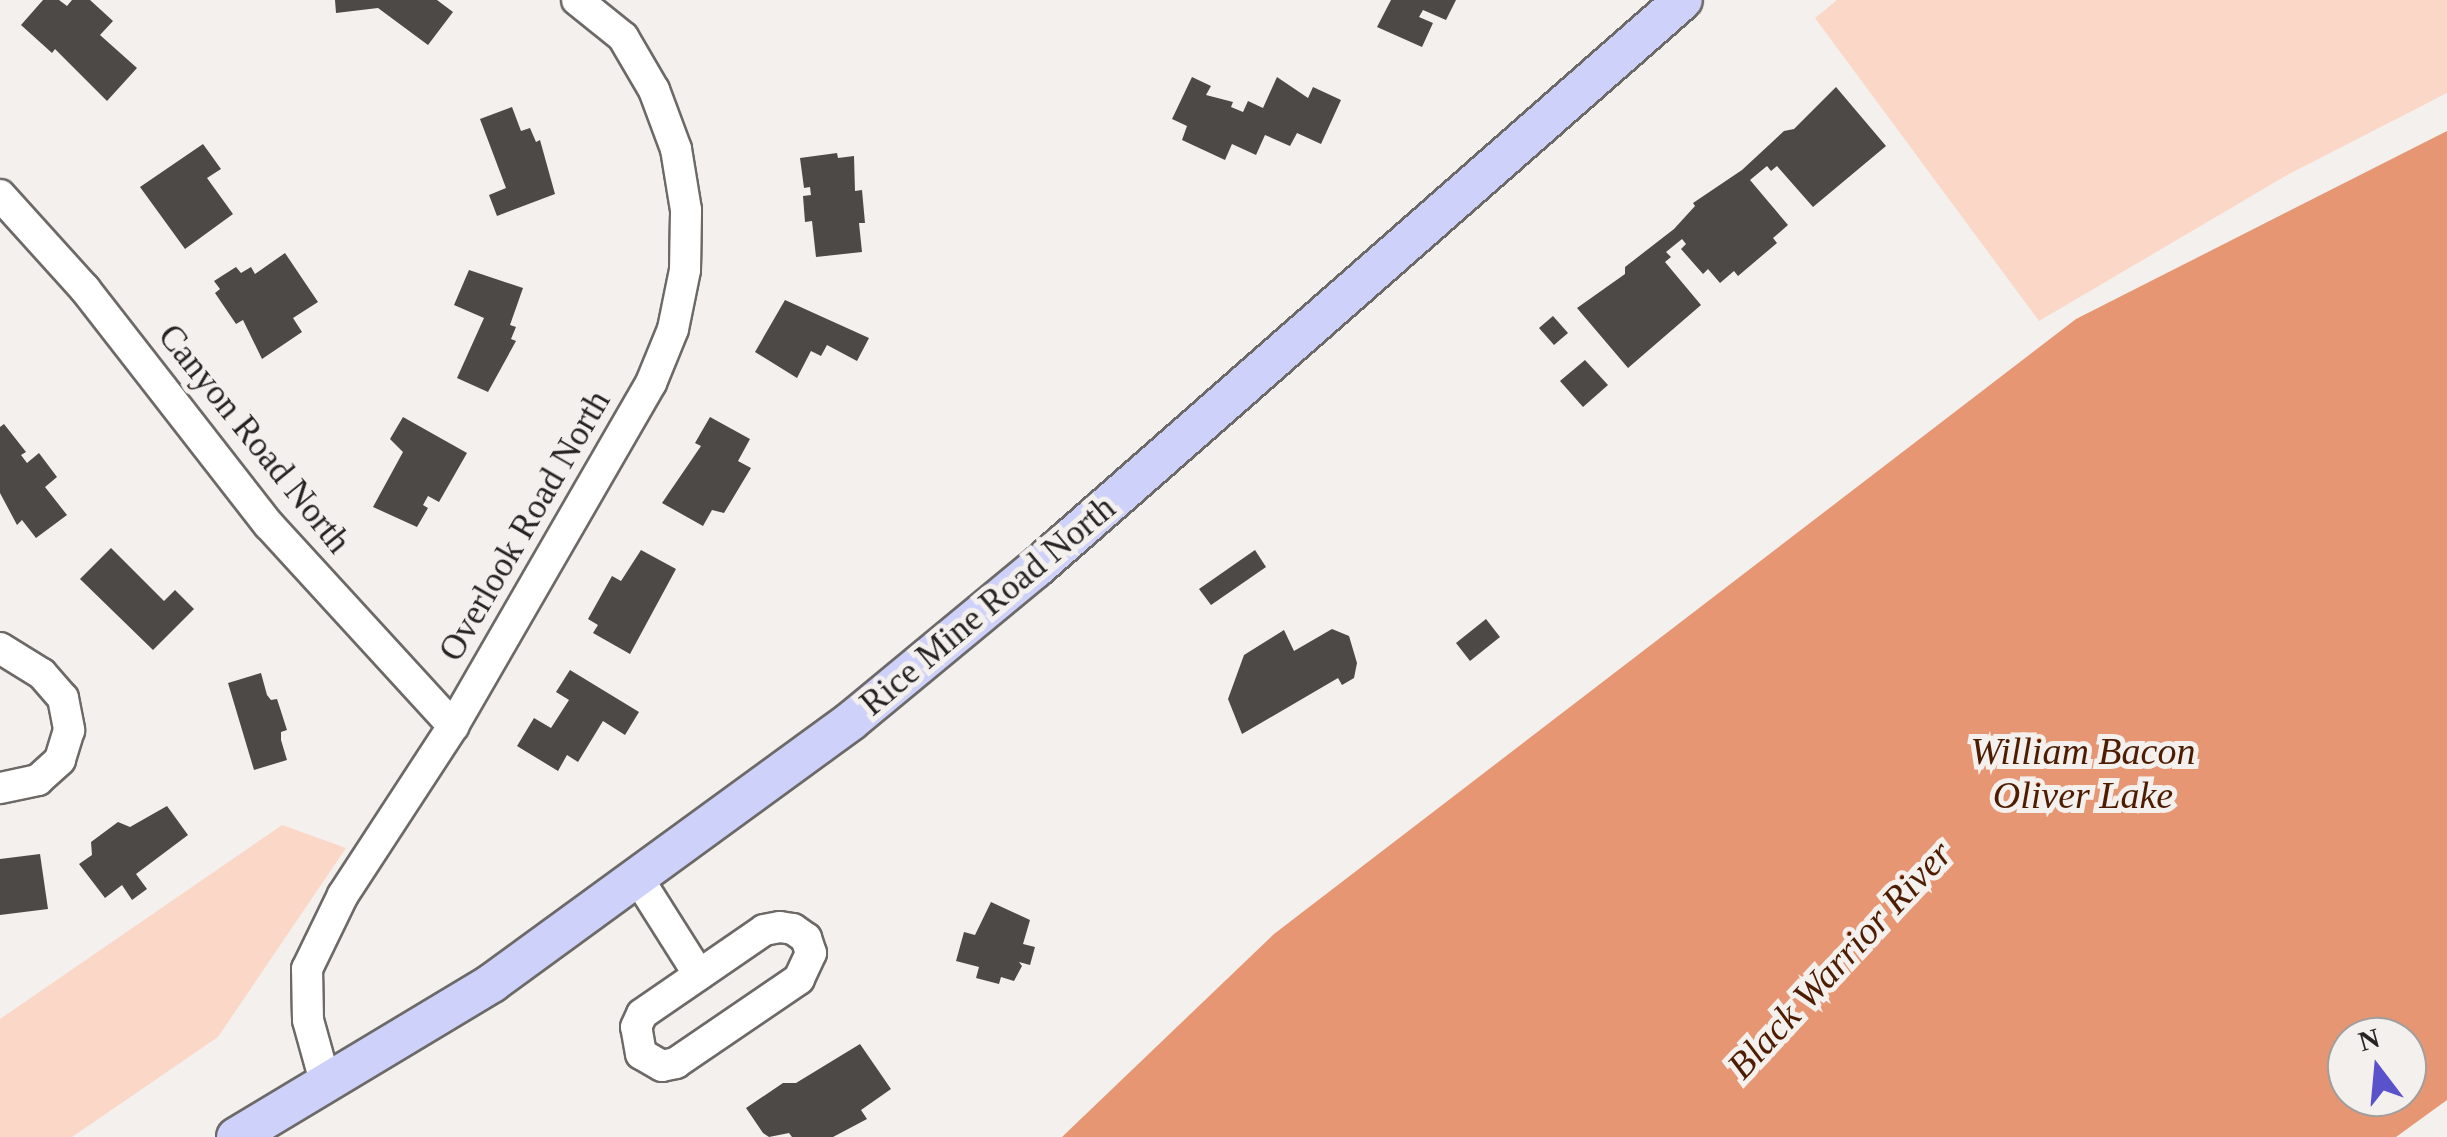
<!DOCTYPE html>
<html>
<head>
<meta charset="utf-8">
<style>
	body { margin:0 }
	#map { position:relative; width:2447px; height:1137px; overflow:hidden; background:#f4f0ee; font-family:"Times New Roman",serif }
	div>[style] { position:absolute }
	.green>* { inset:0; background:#fbd7c7 }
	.water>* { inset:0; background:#e69672 }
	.building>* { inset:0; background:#4c4947 }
	.roads { filter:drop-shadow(2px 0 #6c6967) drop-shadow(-2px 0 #6c6967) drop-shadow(0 2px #6c6967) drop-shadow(0 -2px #6c6967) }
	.minor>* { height:30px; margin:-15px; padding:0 15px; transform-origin:15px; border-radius:15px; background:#fff }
	.major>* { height:38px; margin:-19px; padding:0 19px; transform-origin:19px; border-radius:19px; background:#ced1fa }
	span { translate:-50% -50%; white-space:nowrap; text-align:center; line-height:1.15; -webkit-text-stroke:10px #f4f0ee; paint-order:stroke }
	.street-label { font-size:35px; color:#252423 }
	.water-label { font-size:38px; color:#4d1c01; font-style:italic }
	.north { position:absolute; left:2327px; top:1017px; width:100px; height:100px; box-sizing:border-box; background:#f4f0ee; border:2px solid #a19e9d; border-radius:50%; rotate:344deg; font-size:28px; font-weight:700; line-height:40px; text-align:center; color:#252423 }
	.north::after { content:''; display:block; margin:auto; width:35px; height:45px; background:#5a52ca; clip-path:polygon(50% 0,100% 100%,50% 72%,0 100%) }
</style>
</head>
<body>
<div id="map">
	<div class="green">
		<i style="clip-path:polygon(1837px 0,2447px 0,2447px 93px,2289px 174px,2039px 321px,1815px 18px)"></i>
		<i style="clip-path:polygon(282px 825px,346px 848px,218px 1037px,72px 1137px,0 1137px,0 1019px)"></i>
	</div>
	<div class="water">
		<i style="clip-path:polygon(evenodd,2447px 131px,2447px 1100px,2396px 1137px,1062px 1137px,1274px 934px,2076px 319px,2447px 131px,2347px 1037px,2407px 1037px,2407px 1097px,2347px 1097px,2347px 1037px)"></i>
	</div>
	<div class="building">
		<i style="clip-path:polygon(43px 0,59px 0,67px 6px,72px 0,90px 0,113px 21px,100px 35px,137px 68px,107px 101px,55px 49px,52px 53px,21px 25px)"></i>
		<i style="clip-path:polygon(335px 0,437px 0,453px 12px,428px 45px,378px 8px,336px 13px)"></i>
		<i style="clip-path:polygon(1391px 0,1456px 0,1446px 20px,1423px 10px,1419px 17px,1433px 23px,1422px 47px,1377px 27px)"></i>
		<i style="clip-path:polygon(1192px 77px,1211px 86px,1206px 95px,1233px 102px,1231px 107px,1243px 112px,1248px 101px,1263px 108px,1277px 77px,1308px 98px,1313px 87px,1341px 100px,1321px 144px,1297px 133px,1290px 146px,1265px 135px,1256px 155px,1232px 144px,1225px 160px,1182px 140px,1187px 126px,1172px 119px)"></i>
		<i style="clip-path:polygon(1836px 87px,1886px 146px,1813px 207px,1777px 166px,1771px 171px,1767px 166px,1750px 180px,1788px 225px,1773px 238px,1777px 243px,1738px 276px,1734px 271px,1720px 283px,1708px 269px,1703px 274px,1681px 249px,1686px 244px,1682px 239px,1666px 252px,1671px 257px,1665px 262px,1701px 305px,1628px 368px,1577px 308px,1625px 274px,1625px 267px,1674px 229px,1695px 206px,1693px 203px,1742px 170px,1784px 131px,1794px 129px)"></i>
		<i style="clip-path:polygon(512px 107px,521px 131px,530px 128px,536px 142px,540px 140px,555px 194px,497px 216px,489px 195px,506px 188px,480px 119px)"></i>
		<i style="clip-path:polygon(203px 144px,221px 169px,207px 178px,233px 214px,185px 249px,140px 187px)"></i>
		<i style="clip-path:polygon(837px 153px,838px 158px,854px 156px,855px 191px,862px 190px,865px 223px,859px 223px,862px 252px,816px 257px,812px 221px,805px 222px,803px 196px,811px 195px,810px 187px,804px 188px,800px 158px)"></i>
		<i style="clip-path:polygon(285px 253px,318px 302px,293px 318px,302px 332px,262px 359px,243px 320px,236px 324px,215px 293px,220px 289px,214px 281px,236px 267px,241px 273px,251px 267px,255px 274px)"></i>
		<i style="clip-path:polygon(469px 270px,523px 288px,510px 325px,516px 327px,511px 339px,516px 341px,488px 392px,457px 378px,484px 318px,454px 305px)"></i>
		<i style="clip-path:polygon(785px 300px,869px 338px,857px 361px,827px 345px,821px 356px,811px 351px,797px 378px,755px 352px)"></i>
		<i style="clip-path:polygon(1553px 316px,1568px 333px,1554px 345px,1539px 328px)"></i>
		<i style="clip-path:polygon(1585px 360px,1608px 385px,1583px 407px,1560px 381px)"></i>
		<i style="clip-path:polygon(403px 417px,467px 453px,439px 502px,428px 496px,423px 505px,428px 508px,417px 527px,373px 507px,403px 452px,390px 439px)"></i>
		<i style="clip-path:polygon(710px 417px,750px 439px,738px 461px,751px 468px,724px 513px,712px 510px,703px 526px,662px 503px,701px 446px,695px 443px)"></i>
		<i style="clip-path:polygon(4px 424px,26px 452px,21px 455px,27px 463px,39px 453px,57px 477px,45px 487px,67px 515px,36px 538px,22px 520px,17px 525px,0 493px,0 427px)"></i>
		<i style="clip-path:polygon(111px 548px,164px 601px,175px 590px,194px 609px,153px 650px,80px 579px)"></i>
		<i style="clip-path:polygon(641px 550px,676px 569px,630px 654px,593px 633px,598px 625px,588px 619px,612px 576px,621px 581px)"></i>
		<i style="clip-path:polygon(1255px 550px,1266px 567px,1211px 605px,1199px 589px)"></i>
		<i style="clip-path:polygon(1486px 619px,1500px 637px,1470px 661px,1456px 643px)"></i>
		<i style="clip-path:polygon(1332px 629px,1349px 636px,1357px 663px,1354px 678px,1342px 685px,1338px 678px,1242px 734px,1228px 699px,1244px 655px,1284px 630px,1294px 651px)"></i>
		<i style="clip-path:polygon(570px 670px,639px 712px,625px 735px,603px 721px,578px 762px,567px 755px,558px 771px,517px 746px,534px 718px,551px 728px,569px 700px,556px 692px)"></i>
		<i style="clip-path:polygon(261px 673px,267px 695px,271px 700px,277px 699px,287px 730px,281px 732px,281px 740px,287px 760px,254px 770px,228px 683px)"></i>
		<i style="clip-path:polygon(167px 806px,188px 835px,136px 874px,147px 889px,132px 900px,122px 885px,105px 898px,79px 864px,92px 855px,91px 842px,118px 822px,130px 827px)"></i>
		<i style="clip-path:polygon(40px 854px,48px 909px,0 915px,0 859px)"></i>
		<i style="clip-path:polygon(991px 902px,1030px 920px,1023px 944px,1035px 947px,1030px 965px,1019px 962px,1022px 966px,1014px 981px,1001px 977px,999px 984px,976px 978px,979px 967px,956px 961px,964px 932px,975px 935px)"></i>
		<i style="clip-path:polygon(860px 1044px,891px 1089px,861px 1110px,867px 1119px,833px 1137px,792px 1137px,789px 1133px,769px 1137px,763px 1133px,746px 1108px,783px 1083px,796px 1083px)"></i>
	</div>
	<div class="roads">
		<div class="minor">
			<i style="left:0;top:195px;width:127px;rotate:47.9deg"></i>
			<i style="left:85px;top:289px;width:299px;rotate:52.1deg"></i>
			<i style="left:269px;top:525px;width:273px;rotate:47.5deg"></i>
			<i style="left:0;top:648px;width:49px;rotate:31.8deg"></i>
			<i style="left:42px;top:674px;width:32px;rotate:49deg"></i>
			<i style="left:63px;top:698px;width:33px;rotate:79deg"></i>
			<i style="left:69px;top:730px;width:31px;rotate:107deg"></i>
			<i style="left:60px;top:760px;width:30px;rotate:138deg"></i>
			<i style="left:38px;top:780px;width:39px;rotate:168deg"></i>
			<i style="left:639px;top:880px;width:112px;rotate:57.7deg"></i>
			<i style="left:780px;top:927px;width:13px;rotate:9deg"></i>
			<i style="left:793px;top:929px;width:16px;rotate:35deg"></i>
			<i style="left:806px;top:938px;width:16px;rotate:72deg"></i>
			<i style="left:811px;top:953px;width:29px;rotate:115deg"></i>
			<i style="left:799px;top:979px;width:149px;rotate:145.7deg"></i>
			<i style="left:676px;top:1063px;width:14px;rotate:168deg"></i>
			<i style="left:662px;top:1066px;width:24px;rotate:-150deg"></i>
			<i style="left:641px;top:1054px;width:27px;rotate:-100deg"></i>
			<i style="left:636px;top:1027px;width:14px;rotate:-65deg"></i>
			<i style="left:642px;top:1014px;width:148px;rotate:-34.5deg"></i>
			<i style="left:764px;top:930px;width:16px;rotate:-11deg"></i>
			<i style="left:326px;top:1085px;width:67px;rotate:-105.5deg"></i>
			<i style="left:308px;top:1020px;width:51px;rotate:-91.1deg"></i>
			<i style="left:307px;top:969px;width:82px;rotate:-64.1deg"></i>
			<i style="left:343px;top:895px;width:202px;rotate:-56.9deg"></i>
			<i style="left:453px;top:726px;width:396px;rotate:-60deg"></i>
			<i style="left:651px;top:383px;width:58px;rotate:-67.8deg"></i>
			<i style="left:673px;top:329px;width:60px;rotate:-78.5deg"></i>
			<i style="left:685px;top:270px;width:60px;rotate:-89deg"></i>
			<i style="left:686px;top:210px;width:62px;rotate:-99.3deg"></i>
			<i style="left:676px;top:149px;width:63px;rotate:-110.4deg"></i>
			<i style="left:654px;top:90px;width:61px;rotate:-120.3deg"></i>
			<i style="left:623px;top:37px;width:59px;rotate:-141.2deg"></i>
		</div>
		<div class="major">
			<i style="left:236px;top:1137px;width:299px;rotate:-31deg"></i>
			<i style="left:492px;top:983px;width:444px;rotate:-36.1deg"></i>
			<i style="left:851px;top:721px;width:239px;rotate:-39.6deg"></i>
			<i style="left:1035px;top:569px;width:862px;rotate:-41.29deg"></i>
		</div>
	</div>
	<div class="street-label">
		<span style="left:254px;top:439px;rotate:51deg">Canyon Road North</span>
		<span style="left:525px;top:526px;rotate:-60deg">Overlook Road North</span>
		<span style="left:988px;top:606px;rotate:-40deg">Rice Mine Road North</span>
	</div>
	<div class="water-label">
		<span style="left:2083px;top:774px">William Bacon<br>Oliver Lake</span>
		<span style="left:1840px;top:960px;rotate:-47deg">Black Warrior River</span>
	</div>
	<div class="north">N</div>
</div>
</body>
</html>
